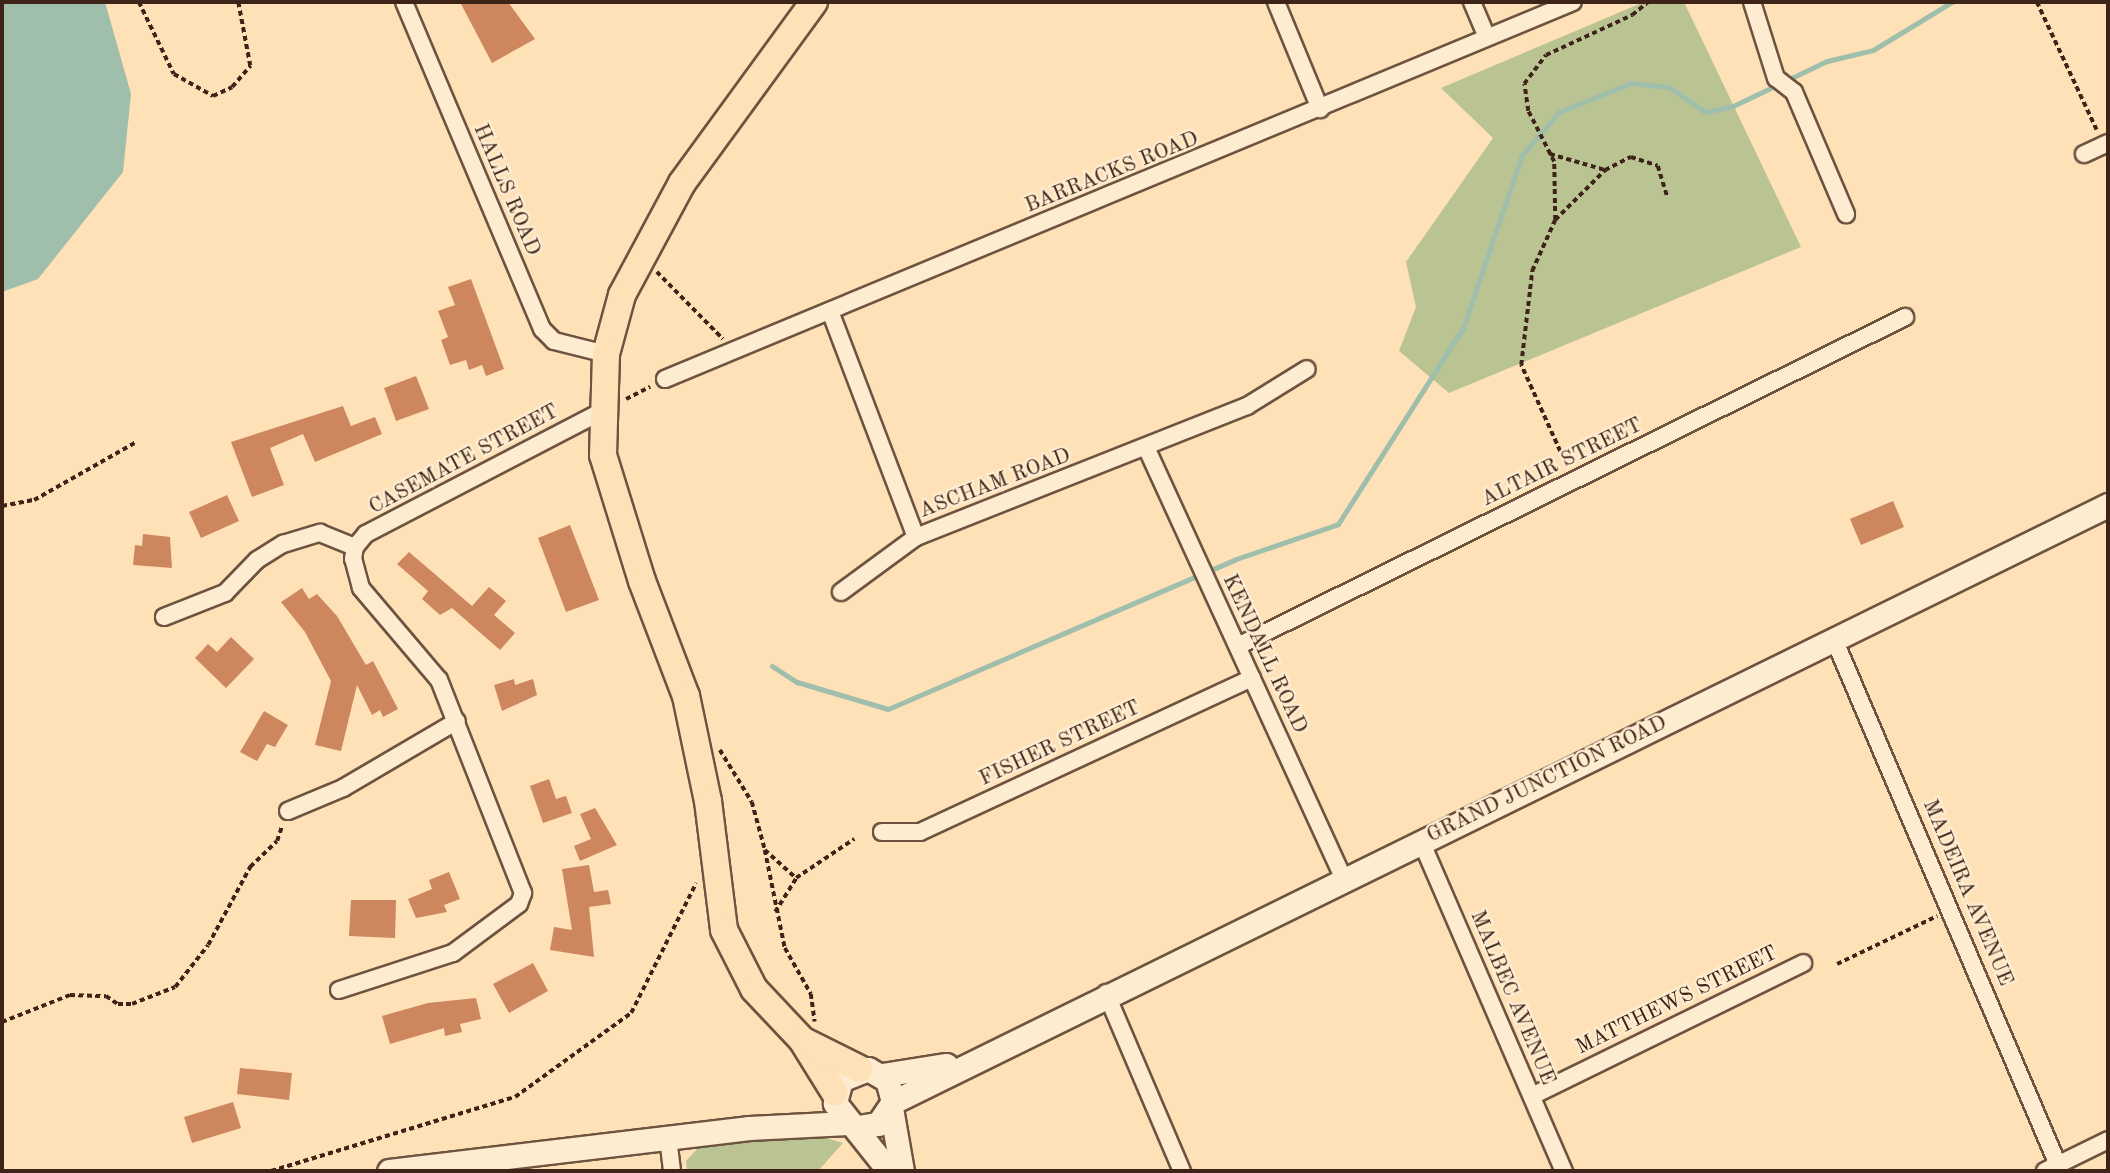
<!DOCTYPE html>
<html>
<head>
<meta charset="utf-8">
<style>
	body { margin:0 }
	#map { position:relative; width:2110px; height:1173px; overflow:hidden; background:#fee1b7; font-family:"Old Standard TT",serif }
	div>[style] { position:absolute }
	.green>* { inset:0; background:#bac493 }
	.water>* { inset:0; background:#a0beac }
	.stream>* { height:5px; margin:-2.5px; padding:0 2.5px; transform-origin:2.5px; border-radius:2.5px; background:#a0beac }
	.building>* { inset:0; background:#ce865e }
	.path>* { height:3.5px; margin-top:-1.75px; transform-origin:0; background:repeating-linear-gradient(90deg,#3e2418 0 5px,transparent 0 8.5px) }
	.roads { filter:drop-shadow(2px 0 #6e5340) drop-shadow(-2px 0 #6e5340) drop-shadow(0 2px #6e5340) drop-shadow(0 -2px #6e5340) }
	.street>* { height:16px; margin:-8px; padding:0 8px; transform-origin:8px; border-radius:8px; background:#feecd0 }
	.secondary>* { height:23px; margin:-11.5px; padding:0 11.5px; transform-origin:11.5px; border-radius:11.5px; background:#feecd0 }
	.primary>* { height:26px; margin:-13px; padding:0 13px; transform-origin:13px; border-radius:13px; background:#fee1b7 }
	span { translate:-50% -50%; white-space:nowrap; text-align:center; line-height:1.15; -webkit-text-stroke:5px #feecd0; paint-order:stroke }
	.street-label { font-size:21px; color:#3e2418 }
	.frame { position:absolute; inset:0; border:4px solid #3e2418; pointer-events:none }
</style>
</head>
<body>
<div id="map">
	<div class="green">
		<i style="clip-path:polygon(1644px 2px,1684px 2px,1801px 247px,1449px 393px,1399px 351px,1416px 307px,1406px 262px,1493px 138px,1441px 88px)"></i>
		<i style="clip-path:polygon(817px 1135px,843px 1143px,818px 1171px,687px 1171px,686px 1161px,698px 1148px)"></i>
	</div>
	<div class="water">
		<i style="clip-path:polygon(2px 2px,105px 2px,131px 94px,123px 172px,38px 279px,2px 292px)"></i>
	</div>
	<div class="stream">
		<i style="left:772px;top:666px;width:30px;rotate:33deg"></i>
		<i style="left:797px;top:682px;width:95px;rotate:16.5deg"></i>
		<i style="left:888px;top:709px;width:379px;rotate:-23.3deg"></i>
		<i style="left:1236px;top:559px;width:108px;rotate:-18.9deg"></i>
		<i style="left:1338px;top:524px;width:232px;rotate:-57.5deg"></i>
		<i style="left:1463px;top:328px;width:183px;rotate:-71.2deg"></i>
		<i style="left:1522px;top:155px;width:57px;rotate:-49.3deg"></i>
		<i style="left:1559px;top:112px;width:78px;rotate:-21.9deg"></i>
		<i style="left:1631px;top:83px;width:38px;rotate:6deg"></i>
		<i style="left:1669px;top:87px;width:44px;rotate:34.8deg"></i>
		<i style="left:1705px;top:112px;width:29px;rotate:-12deg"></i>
		<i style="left:1733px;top:106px;width:104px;rotate:-25.6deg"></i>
		<i style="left:1827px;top:61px;width:47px;rotate:-13.4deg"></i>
		<i style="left:1873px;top:50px;width:92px;rotate:-31.3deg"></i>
	</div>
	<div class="building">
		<i style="clip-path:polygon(460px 2px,508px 2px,535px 39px,492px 63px)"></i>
		<i style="clip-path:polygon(471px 279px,504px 369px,486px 376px,482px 365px,469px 370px,466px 360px,450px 365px,441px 340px,448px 337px,438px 311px,455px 305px,448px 287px)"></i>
		<i style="clip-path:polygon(416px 376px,429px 409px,396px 421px,384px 388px)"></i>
		<i style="clip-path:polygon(343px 406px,351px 426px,375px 417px,382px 434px,315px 462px,303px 434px,270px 448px,284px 485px,252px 497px,231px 442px)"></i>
		<i style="clip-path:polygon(227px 495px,239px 521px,201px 538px,189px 512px)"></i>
		<i style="clip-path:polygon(1893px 501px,1904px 527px,1861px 545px,1850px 519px)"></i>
		<i style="clip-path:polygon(570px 525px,599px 600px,566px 612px,538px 538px)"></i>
		<i style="clip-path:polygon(143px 534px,170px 537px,172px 568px,133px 565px,135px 545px,142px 546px)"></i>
		<i style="clip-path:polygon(409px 552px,472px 606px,489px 587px,506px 601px,494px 615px,515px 633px,500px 650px,452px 608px,440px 615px,422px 599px,428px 591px,397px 564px)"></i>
		<i style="clip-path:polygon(302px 588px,309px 599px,317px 594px,337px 616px,366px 665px,373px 661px,398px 709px,383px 717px,380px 710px,372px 715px,357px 685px,341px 751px,315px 745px,331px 681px,305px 632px,281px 602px)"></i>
		<i style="clip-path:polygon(231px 637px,254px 659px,226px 688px,195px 658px,208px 644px,217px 652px)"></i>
		<i style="clip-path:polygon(514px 679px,515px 685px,533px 679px,537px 695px,502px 711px,494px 685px)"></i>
		<i style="clip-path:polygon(264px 711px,288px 725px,275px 747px,267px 744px,257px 761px,240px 752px)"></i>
		<i style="clip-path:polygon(549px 779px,556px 799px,566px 796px,572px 813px,543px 823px,530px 786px)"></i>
		<i style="clip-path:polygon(595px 808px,617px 845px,580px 861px,574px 846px,591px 839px,580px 814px)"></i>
		<i style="clip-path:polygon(589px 865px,594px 892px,608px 890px,611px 904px,589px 907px,594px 957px,550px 950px,554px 927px,572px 930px,562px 869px)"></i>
		<i style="clip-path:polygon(449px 872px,460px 899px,444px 905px,447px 912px,416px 918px,408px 899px,432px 889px,429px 880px)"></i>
		<i style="clip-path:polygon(351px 900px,396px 900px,395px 938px,349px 936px)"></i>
		<i style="clip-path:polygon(533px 963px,548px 991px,509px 1013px,493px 984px)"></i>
		<i style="clip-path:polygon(476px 998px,481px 1019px,460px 1024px,462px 1032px,445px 1036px,444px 1028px,390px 1044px,382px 1016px,428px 1003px)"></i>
		<i style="clip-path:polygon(240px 1068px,292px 1073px,289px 1100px,237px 1094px)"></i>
		<i style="clip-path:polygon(233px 1102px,241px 1128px,192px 1143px,184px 1117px)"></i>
	</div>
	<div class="path">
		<i style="left:139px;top:2px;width:80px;rotate:64.1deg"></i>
		<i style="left:174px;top:74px;width:45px;rotate:29.4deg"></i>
		<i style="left:213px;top:96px;width:21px;rotate:-25deg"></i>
		<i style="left:232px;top:87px;width:28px;rotate:-49deg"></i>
		<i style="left:250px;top:66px;width:65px;rotate:-100.6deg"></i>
		<i style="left:2037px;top:2px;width:141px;rotate:64.9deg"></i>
		<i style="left:1550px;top:154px;width:57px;rotate:16.2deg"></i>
		<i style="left:1555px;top:220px;width:71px;rotate:-45deg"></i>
		<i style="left:1605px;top:170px;width:29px;rotate:-27deg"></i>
		<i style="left:1631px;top:157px;width:28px;rotate:18deg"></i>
		<i style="left:1658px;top:166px;width:31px;rotate:73deg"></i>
		<i style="left:657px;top:272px;width:94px;rotate:45.4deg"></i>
		<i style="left:626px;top:399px;width:27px;rotate:-27deg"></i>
		<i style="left:1567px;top:467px;width:112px;rotate:-114.3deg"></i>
		<i style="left:1521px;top:365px;width:95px;rotate:-83.3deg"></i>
		<i style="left:1532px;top:271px;width:56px;rotate:-65.7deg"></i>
		<i style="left:1555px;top:220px;width:58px;rotate:-91deg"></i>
		<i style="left:1554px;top:162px;width:57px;rotate:-117deg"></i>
		<i style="left:1528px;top:111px;width:27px;rotate:-98deg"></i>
		<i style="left:1524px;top:84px;width:36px;rotate:-53deg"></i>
		<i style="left:1546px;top:55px;width:95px;rotate:-24.9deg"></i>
		<i style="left:1632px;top:15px;width:21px;rotate:-39deg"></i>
		<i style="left:2px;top:506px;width:33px;rotate:-11deg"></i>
		<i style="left:34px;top:500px;width:117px;rotate:-29.6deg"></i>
		<i style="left:2px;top:722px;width:44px;rotate:90deg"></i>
		<i style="left:720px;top:750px;width:61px;rotate:58.4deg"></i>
		<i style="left:752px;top:802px;width:50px;rotate:74.8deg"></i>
		<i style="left:765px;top:850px;width:42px;rotate:42.1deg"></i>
		<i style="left:796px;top:878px;width:70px;rotate:-33.9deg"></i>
		<i style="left:765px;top:850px;width:100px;rotate:78.5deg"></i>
		<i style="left:785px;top:948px;width:53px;rotate:60.5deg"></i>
		<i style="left:811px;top:994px;width:28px;rotate:82deg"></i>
		<i style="left:775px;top:912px;width:40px;rotate:-58deg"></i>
		<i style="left:1837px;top:964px;width:111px;rotate:-25.6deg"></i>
		<i style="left:2px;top:1022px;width:73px;rotate:-21.7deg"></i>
		<i style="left:70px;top:995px;width:36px;rotate:2deg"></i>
		<i style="left:106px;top:996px;width:14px;rotate:34deg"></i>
		<i style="left:118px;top:1004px;width:14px"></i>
		<i style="left:132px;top:1004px;width:46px;rotate:-21.6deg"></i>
		<i style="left:175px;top:987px;width:53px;rotate:-51.8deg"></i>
		<i style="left:208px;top:945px;width:89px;rotate:-61.7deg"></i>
		<i style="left:250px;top:867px;width:37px;rotate:-44deg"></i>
		<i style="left:277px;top:841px;width:16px;rotate:-72deg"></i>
		<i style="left:271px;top:1171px;width:255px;rotate:-16.9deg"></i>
		<i style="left:515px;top:1097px;width:143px;rotate:-35.9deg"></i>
		<i style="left:631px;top:1013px;width:145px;rotate:-63.4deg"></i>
	</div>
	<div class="roads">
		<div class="street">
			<i style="left:404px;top:2px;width:355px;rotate:67.1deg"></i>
			<i style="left:542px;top:329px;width:17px;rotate:45deg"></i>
			<i style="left:554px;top:341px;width:54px;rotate:14deg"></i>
			<i style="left:1276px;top:2px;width:116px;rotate:67.6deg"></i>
			<i style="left:1472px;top:2px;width:38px;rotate:67deg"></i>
			<i style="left:1752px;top:2px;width:80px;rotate:72.5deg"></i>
			<i style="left:1776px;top:78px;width:23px;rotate:38deg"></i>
			<i style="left:1794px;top:92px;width:133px;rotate:66.9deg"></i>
			<i style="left:2084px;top:154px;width:26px;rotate:-25deg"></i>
			<i style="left:830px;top:311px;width:242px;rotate:69.2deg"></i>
			<i style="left:916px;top:537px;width:356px;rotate:-21.6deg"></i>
			<i style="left:1247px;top:406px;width:70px;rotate:-31.7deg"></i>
			<i style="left:665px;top:379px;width:983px;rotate:-22.55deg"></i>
			<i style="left:1146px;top:447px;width:474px;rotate:65.4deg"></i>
			<i style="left:841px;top:592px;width:93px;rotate:-36.3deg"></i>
			<i style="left:164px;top:617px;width:66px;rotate:-21.5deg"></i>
			<i style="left:225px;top:593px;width:46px;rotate:-45.9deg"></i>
			<i style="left:257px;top:560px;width:31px;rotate:-32deg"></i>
			<i style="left:283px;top:544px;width:39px;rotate:-17deg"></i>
			<i style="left:320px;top:533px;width:38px;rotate:22deg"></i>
			<i style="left:355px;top:547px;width:17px;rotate:-50deg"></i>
			<i style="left:366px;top:534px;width:268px;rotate:-27.5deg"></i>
			<i style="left:1834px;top:639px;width:572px;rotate:66.93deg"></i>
			<i style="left:1238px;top:646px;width:744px;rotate:-26.25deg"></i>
			<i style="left:288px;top:811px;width:60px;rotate:-22.7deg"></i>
			<i style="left:343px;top:788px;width:132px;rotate:-30.4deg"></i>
			<i style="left:882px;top:832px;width:38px"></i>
			<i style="left:920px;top:832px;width:366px;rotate:-24.9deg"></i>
			<i style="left:1421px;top:841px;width:360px;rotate:66.6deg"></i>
			<i style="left:339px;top:990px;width:120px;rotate:-18deg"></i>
			<i style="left:453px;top:953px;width:82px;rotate:-36.6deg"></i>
			<i style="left:519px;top:904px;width:12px;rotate:-70deg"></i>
			<i style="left:523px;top:893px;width:229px;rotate:-111.5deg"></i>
			<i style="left:439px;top:680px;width:121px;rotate:-130.3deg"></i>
			<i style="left:361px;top:588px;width:30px;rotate:-105deg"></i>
			<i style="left:353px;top:559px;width:12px;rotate:-81deg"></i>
			<i style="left:1106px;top:993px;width:194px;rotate:66.9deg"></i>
			<i style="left:1532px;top:1096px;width:302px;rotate:-26.1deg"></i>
			<i style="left:668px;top:1138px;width:33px;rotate:83deg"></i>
			<i style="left:2045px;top:1171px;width:70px;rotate:-26.2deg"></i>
		</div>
		<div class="secondary">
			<i style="left:882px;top:1075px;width:65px;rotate:-8.9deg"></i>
			<i style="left:893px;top:1102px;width:1354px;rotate:-26.17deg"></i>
			<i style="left:891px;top:1108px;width:64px;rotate:80.1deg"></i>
			<i style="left:858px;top:1127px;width:20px;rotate:-9deg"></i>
			<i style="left:878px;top:1124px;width:27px;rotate:-56deg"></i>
			<i style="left:893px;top:1102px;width:23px;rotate:-105deg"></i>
			<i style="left:887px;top:1080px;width:22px;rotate:-150deg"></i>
			<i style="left:868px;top:1069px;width:29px;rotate:158deg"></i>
			<i style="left:841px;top:1080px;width:24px;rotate:105deg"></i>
			<i style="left:835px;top:1103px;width:87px;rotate:51.5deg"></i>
			<i style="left:389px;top:1171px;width:363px;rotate:-6.8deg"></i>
			<i style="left:749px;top:1128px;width:99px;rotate:-2.9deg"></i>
		</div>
		<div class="primary">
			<i style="left:814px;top:2px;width:224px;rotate:126.1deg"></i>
			<i style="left:682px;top:183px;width:127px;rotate:118.2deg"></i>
			<i style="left:622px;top:295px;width:61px;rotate:105.2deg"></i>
			<i style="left:606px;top:354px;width:101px;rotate:91.7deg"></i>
			<i style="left:603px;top:455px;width:132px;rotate:72.8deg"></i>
			<i style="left:642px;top:581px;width:123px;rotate:69.1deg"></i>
			<i style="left:686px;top:696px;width:107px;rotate:78.2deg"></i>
			<i style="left:708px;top:801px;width:130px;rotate:82.9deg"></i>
			<i style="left:724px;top:930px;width:66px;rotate:63deg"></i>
			<i style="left:754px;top:989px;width:70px;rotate:46.7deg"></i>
			<i style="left:802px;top:1040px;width:62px;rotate:58.1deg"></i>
			<i style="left:806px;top:1042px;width:60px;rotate:26.6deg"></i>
		</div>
	</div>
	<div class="street-label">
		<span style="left:1112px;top:173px;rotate:-22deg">BARRACKS ROAD</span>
		<span style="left:506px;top:190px;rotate:67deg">HALLS ROAD</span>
		<span style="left:464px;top:460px;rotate:-28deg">CASEMATE STREET</span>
		<span style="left:1562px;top:463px;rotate:-26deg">ALTAIR STREET</span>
		<span style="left:995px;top:484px;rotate:-21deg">ASCHAM ROAD</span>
		<span style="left:1264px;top:654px;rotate:65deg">KENDALL ROAD</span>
		<span style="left:1060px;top:744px;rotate:-25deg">FISHER STREET</span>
		<span style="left:1547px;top:780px;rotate:-26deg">GRAND JUNCTION ROAD</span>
		<span style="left:1967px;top:893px;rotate:67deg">MADEIRA AVENUE</span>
		<span style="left:1512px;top:998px;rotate:67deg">MALBEC AVENUE</span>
		<span style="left:1677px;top:1001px;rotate:-26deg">MATTHEWS STREET</span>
	</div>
	<div class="frame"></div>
</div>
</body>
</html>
